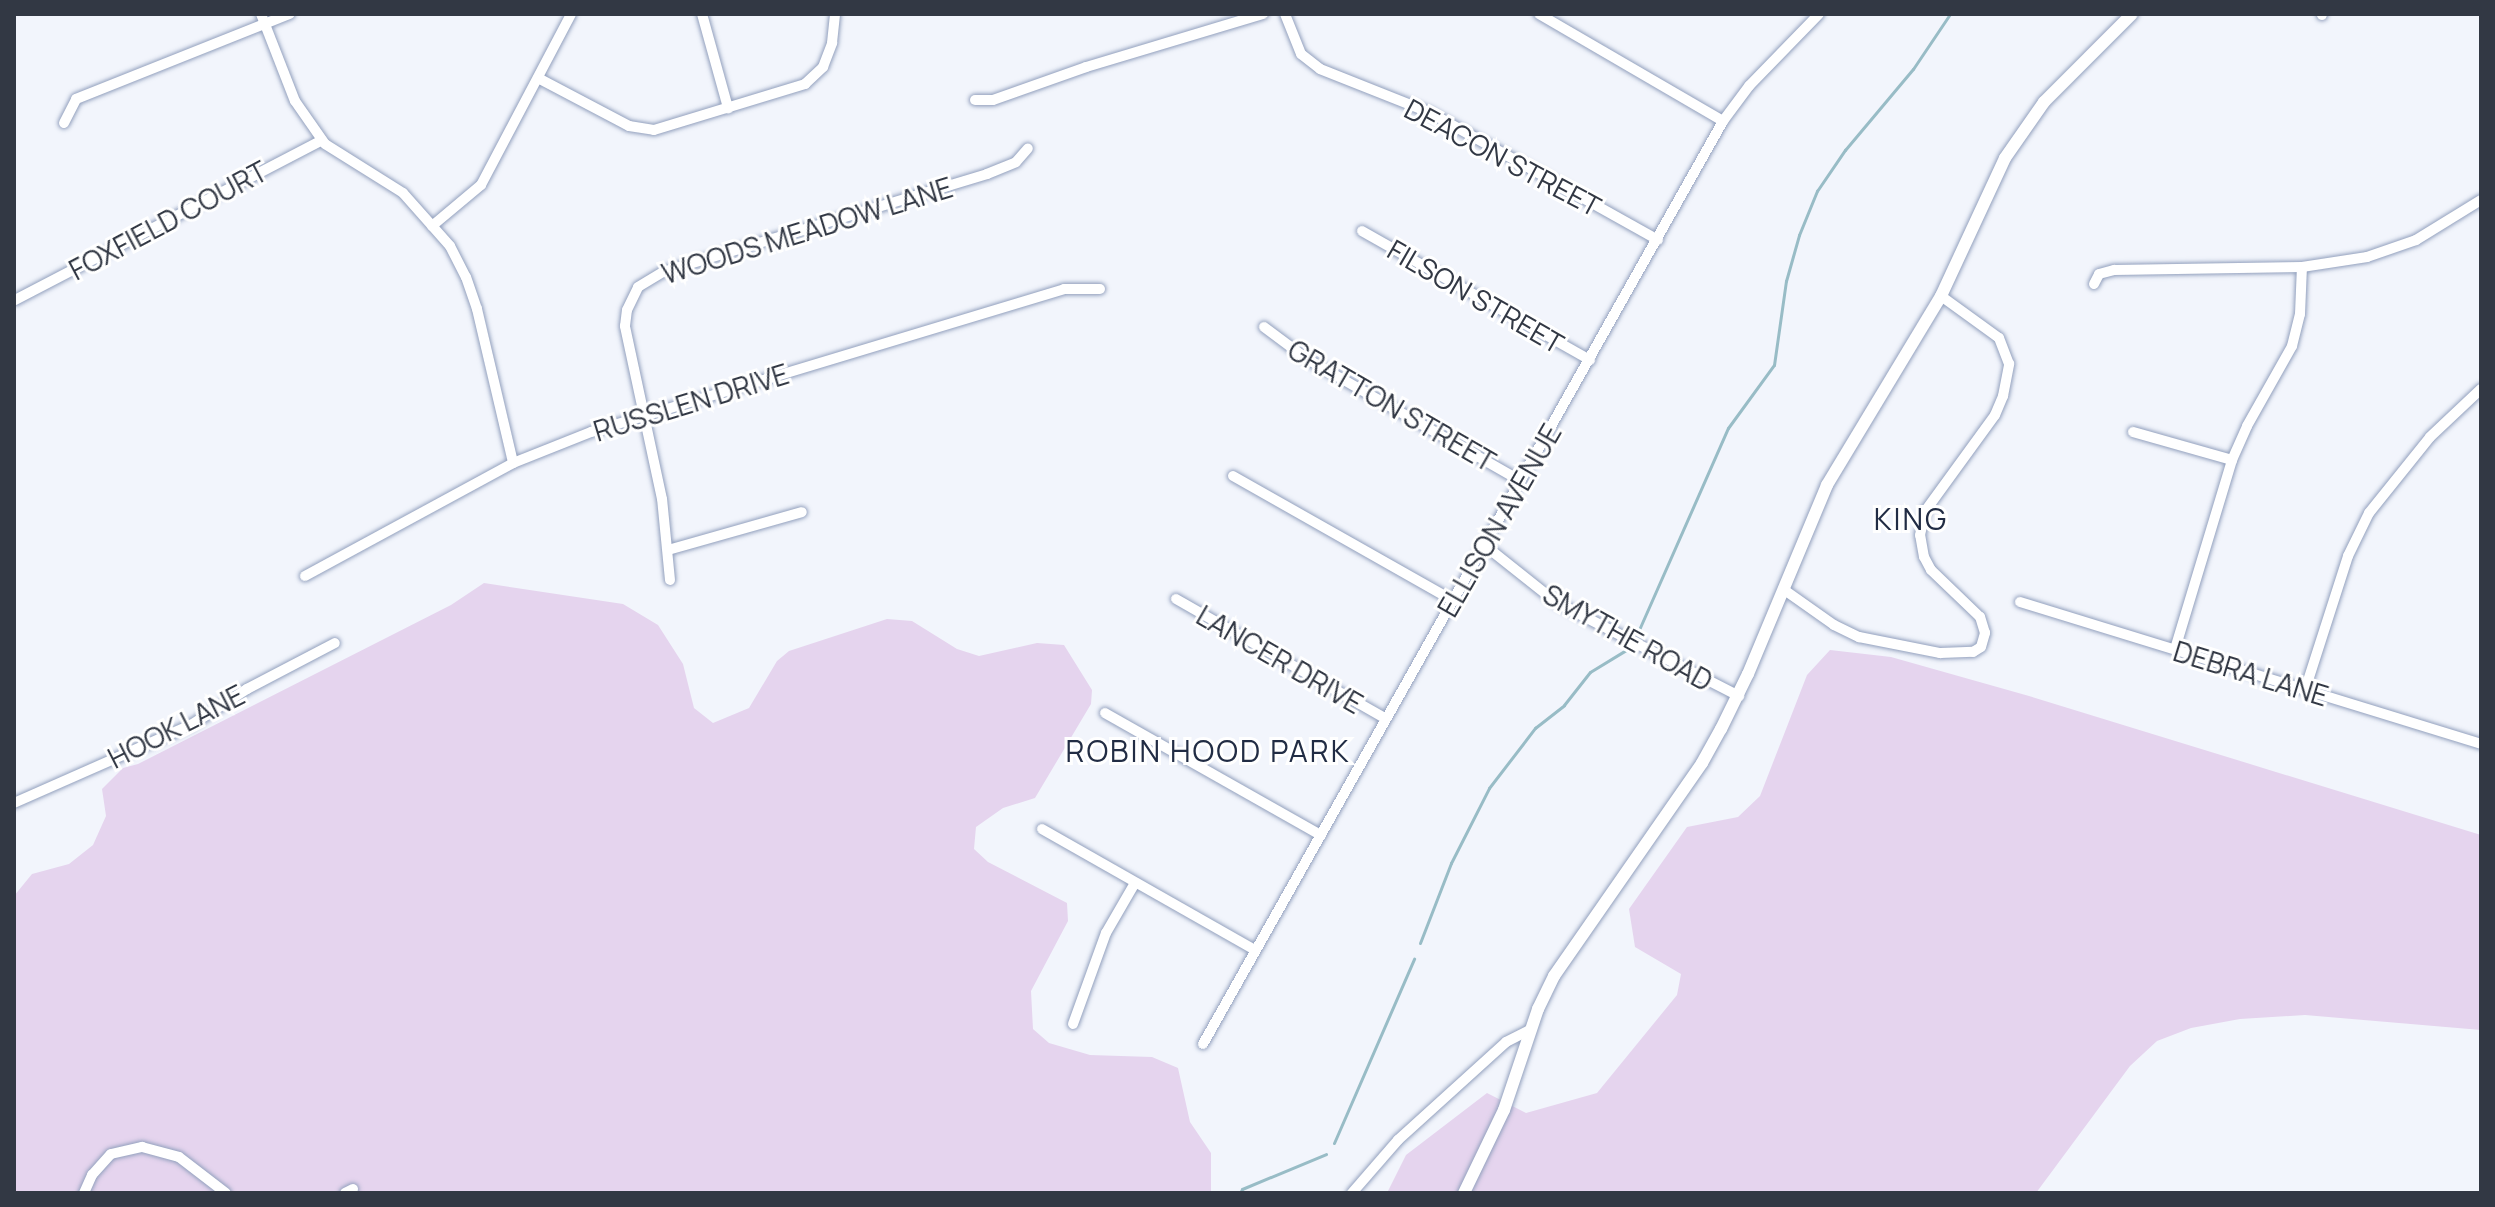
<!DOCTYPE html>
<html>
<head>
<meta charset="utf-8">
<style>
  body { margin:0 }
  #map { position:relative; width:2495px; height:1207px; overflow:hidden; background:#f2f5fc; font-family:Manrope,sans-serif }
  div>[style] { position:absolute }
  [style*='--x'] { left:calc(var(--x)*1px); top:calc(var(--y)*1px); width:calc(var(--w)*1px); rotate:calc(var(--a)*1deg) }
  .green>* { inset:0; background:#e5d4ee }
  .stream>* { height:3px; margin:-1.5px; padding:0 1.5px; transform-origin:1.5px; border-radius:1.5px; background:#98bcc6 }
  .roads { filter:drop-shadow(0 0 2px #92a0bd) drop-shadow(0 0 2px #92a0bd) }
  .minor>* { height:10px; margin:-5px; padding:0 5px; transform-origin:5px; border-radius:5px; background:#fff }
  .tertiary>* { height:12px; margin:-6px; padding:0 6px; transform-origin:6px; border-radius:6px; background:#fff }
  span { translate:-50% -50%; white-space:nowrap; text-align:center; line-height:1.15; -webkit-text-stroke:6px #fff; paint-order:stroke }
  .street-label { font-size:28px; color:#323844 }
  .neighbourhood-label { font-size:30px; color:#212c44; letter-spacing:2px }
  .frame { position:absolute; inset:0; border:16px solid #323844; pointer-events:none }
</style>
</head>
<body>
<div id="map">
  <div class="green">
    <div style="clip-path:polygon(484px 583px,623px 604px,658px 625px,683px 664px,694px 708px,713px 723px,749px 708px,777px 661px,789px 651px,887px 619px,912px 621px,957px 649px,979px 656px,1037px 643px,1064px 645px,1092px 690px,1091px 704px,1035px 798px,1003px 808px,976px 827px,974px 849px,988px 862px,1067px 903px,1068px 921px,1031px 991px,1033px 1029px,1049px 1043px,1090px 1055px,1152px 1057px,1178px 1068px,1190px 1122px,1211px 1153px,1211px 1193px,14px 1193px,14px 896px,32px 874px,69px 864px,93px 845px,106px 816px,102px 789px,123px 768px,138px 764px,451px 605px)"></div>
    <div style="clip-path:polygon(1830px 650px,1891px 657px,2029px 696px,2481px 835px,2481px 1030px,2305px 1015px,2240px 1019px,2191px 1028px,2157px 1041px,2130px 1066px,2036px 1193px,1387px 1193px,1406px 1155px,1487px 1093px,1526px 1113px,1597px 1093px,1677px 995px,1681px 974px,1635px 947px,1629px 909px,1687px 827px,1738px 817px,1760px 796px,1807px 675px)"></div>
  </div>
  <div class="stream">
    <div style="--x:1638;--y:632;--w:223;--a:-66.2"></div>
    <div style="--x:1728;--y:428;--w:78;--a:-53.9"></div>
    <div style="--x:1774;--y:365;--w:85;--a:-81.9"></div>
    <div style="--x:1786;--y:281;--w:48;--a:-74.2"></div>
    <div style="--x:1799;--y:235;--w:48;--a:-67.8"></div>
    <div style="--x:1817;--y:191;--w:50;--a:-55.7"></div>
    <div style="--x:1845;--y:150;--w:106;--a:-50"></div>
    <div style="--x:1913;--y:69;--w:66;--a:-56.1"></div>
    <div style="--x:1420;--y:943;--w:86;--a:-68.8"></div>
    <div style="--x:1451;--y:863;--w:84;--a:-63.1"></div>
    <div style="--x:1489;--y:788;--w:76;--a:-52.5"></div>
    <div style="--x:1535;--y:728;--w:37;--a:-38"></div>
    <div style="--x:1564;--y:705;--w:42;--a:-51.8"></div>
    <div style="--x:1590;--y:672;--w:42;--a:-31.4"></div>
    <div style="--x:1334;--y:1143;--w:201;--a:-66.5"></div>
    <div style="--x:1240;--y:1193;--w:4;--a:-63"></div>
    <div style="--x:1242;--y:1189;--w:91;--a:-22.6"></div>
  </div>
  <div class="roads">
    <div class="minor">
      <div style="--x:261;--y:14;--w:93;--a:68.7"></div>
      <div style="--x:295;--y:101;--w:52;--a:55.1"></div>
      <div style="--x:325;--y:144;--w:92;--a:32.1"></div>
      <div style="--x:403;--y:193;--w:71;--a:48.4"></div>
      <div style="--x:450;--y:246;--w:35;--a:63"></div>
      <div style="--x:466;--y:277;--w:34;--a:71"></div>
      <div style="--x:477;--y:309;--w:158;--a:76.8"></div>
      <div style="--x:702;--y:14;--w:98;--a:74.5"></div>
      <div style="--x:1285;--y:14;--w:43;--a:68.2"></div>
      <div style="--x:1301;--y:54;--w:24;--a:38"></div>
      <div style="--x:1320;--y:69;--w:119;--a:21.6"></div>
      <div style="--x:1431;--y:113;--w:260;--a:29.2"></div>
      <div style="--x:1539;--y:14;--w:213;--a:30.2"></div>
      <div style="--x:2322;--y:15;--w:1;--a:-90"></div>
      <div style="--x:538;--y:78;--w:103;--a:27.8"></div>
      <div style="--x:629;--y:126;--w:25;--a:9"></div>
      <div style="--x:654;--y:130;--w:158;--a:-16.9"></div>
      <div style="--x:805;--y:84;--w:25;--a:-43"></div>
      <div style="--x:823;--y:67;--w:26;--a:-69"></div>
      <div style="--x:832;--y:43;--w:29;--a:-84"></div>
      <div style="--x:975;--y:100;--w:18;--a:0"></div>
      <div style="--x:993;--y:100;--w:99;--a:-19.5"></div>
      <div style="--x:1086;--y:67;--w:185;--a:-16.7"></div>
      <div style="--x:64;--y:123;--w:27;--a:-63"></div>
      <div style="--x:76;--y:99;--w:230;--a:-21.7"></div>
      <div style="--x:432;--y:226;--w:64;--a:-39.9"></div>
      <div style="--x:481;--y:185;--w:193;--a:-62.2"></div>
      <div style="--x:1362;--y:231;--w:262;--a:29.5"></div>
      <div style="--x:2094;--y:284;--w:11;--a:-63"></div>
      <div style="--x:2099;--y:274;--w:16;--a:-15"></div>
      <div style="--x:2114;--y:270;--w:188;--a:-0.9"></div>
      <div style="--x:2302;--y:267;--w:66;--a:-8.7"></div>
      <div style="--x:2367;--y:257;--w:52;--a:-19.1"></div>
      <div style="--x:2416;--y:240;--w:76;--a:-31.6"></div>
      <div style="--x:15;--y:300;--w:346;--a:-27.5"></div>
      <div style="--x:1264;--y:327;--w:54;--a:36.7"></div>
      <div style="--x:1307;--y:359;--w:246;--a:29.7"></div>
      <div style="--x:2133;--y:432;--w:103;--a:15.8"></div>
      <div style="--x:1233;--y:476;--w:254;--a:29.5"></div>
      <div style="--x:1483;--y:544;--w:93;--a:38.5"></div>
      <div style="--x:1556;--y:602;--w:206;--a:27.2"></div>
      <div style="--x:668;--y:550;--w:139;--a:-15.8"></div>
      <div style="--x:305;--y:576;--w:237;--a:-28.5"></div>
      <div style="--x:513;--y:463;--w:84;--a:-21.7"></div>
      <div style="--x:591;--y:432;--w:494;--a:-16.8"></div>
      <div style="--x:1064;--y:289;--w:36;--a:0"></div>
      <div style="--x:670;--y:580;--w:81;--a:-95.6"></div>
      <div style="--x:662;--y:499;--w:177;--a:-102.1"></div>
      <div style="--x:625;--y:326;--w:16;--a:-83"></div>
      <div style="--x:627;--y:310;--w:25;--a:-64"></div>
      <div style="--x:638;--y:287;--w:29;--a:-31"></div>
      <div style="--x:663;--y:272;--w:338;--a:-16.8"></div>
      <div style="--x:987;--y:174;--w:31;--a:-22"></div>
      <div style="--x:1016;--y:162;--w:18;--a:-49"></div>
      <div style="--x:1783;--y:589;--w:62;--a:35.2"></div>
      <div style="--x:1834;--y:625;--w:28;--a:26"></div>
      <div style="--x:1859;--y:637;--w:83;--a:11.2"></div>
      <div style="--x:1940;--y:653;--w:33;--a:-2"></div>
      <div style="--x:1973;--y:652;--w:9;--a:-32"></div>
      <div style="--x:1981;--y:647;--w:15;--a:-74"></div>
      <div style="--x:1985;--y:633;--w:17;--a:-107"></div>
      <div style="--x:1980;--y:617;--w:68;--a:-136.2"></div>
      <div style="--x:1931;--y:570;--w:15;--a:-118"></div>
      <div style="--x:1924;--y:557;--w:22;--a:-100"></div>
      <div style="--x:1920;--y:535;--w:26;--a:-77"></div>
      <div style="--x:1926;--y:510;--w:117;--a:-54"></div>
      <div style="--x:1995;--y:415;--w:21;--a:-67"></div>
      <div style="--x:2003;--y:396;--w:33;--a:-79"></div>
      <div style="--x:2009;--y:364;--w:28;--a:-111"></div>
      <div style="--x:1999;--y:338;--w:72;--a:-144.1"></div>
      <div style="--x:1176;--y:599;--w:241;--a:29.7"></div>
      <div style="--x:2020;--y:602;--w:482;--a:17.1"></div>
      <div style="--x:2175;--y:649;--w:197;--a:-73.2"></div>
      <div style="--x:2232;--y:460;--w:37;--a:-66"></div>
      <div style="--x:2247;--y:426;--w:92;--a:-60.6"></div>
      <div style="--x:2292;--y:346;--w:33;--a:-76"></div>
      <div style="--x:2300;--y:314;--w:47;--a:-87.6"></div>
      <div style="--x:2305;--y:690;--w:141;--a:-72.2"></div>
      <div style="--x:2348;--y:556;--w:48;--a:-64"></div>
      <div style="--x:2369;--y:513;--w:97;--a:-51.2"></div>
      <div style="--x:2430;--y:437;--w:70;--a:-43.3"></div>
      <div style="--x:1105;--y:713;--w:248;--a:29.5"></div>
      <div style="--x:14;--y:803;--w:193;--a:-23.8"></div>
      <div style="--x:191;--y:725;--w:67;--a:-32.7"></div>
      <div style="--x:247;--y:689;--w:99;--a:-27.6"></div>
      <div style="--x:1042;--y:829;--w:245;--a:29.6"></div>
      <div style="--x:1073;--y:1024;--w:97;--a:-70.1"></div>
      <div style="--x:1106;--y:933;--w:58;--a:-59.9"></div>
      <div style="--x:1203;--y:1044;--w:1059;--a:-60.6"></div>
      <div style="--x:1723;--y:121;--w:44;--a:-53.4"></div>
      <div style="--x:1749;--y:86;--w:100;--a:-45.8"></div>
      <div style="--x:84;--y:1193;--w:20;--a:-66"></div>
      <div style="--x:92;--y:1175;--w:28;--a:-48"></div>
      <div style="--x:111;--y:1154;--w:32;--a:-13"></div>
      <div style="--x:142;--y:1147;--w:38;--a:15"></div>
      <div style="--x:179;--y:1157;--w:59;--a:37.5"></div>
      <div style="--x:345;--y:1193;--w:9;--a:-27"></div>
      <div style="--x:1352;--y:1193;--w:70;--a:-49"></div>
      <div style="--x:1398;--y:1140;--w:146;--a:-42.2"></div>
      <div style="--x:1506;--y:1042;--w:29;--a:-27"></div>
    </div>
    <div class="tertiary">
      <div style="--x:1464;--y:1193;--w:92;--a:-64.3"></div>
      <div style="--x:1504;--y:1110;--w:107;--a:-71.4"></div>
      <div style="--x:1538;--y:1009;--w:37;--a:-64"></div>
      <div style="--x:1554;--y:976;--w:259;--a:-55.2"></div>
      <div style="--x:1702;--y:763;--w:39;--a:-61"></div>
      <div style="--x:1721;--y:729;--w:61;--a:-63.9"></div>
      <div style="--x:1748;--y:674;--w:205;--a:-67.3"></div>
      <div style="--x:1827;--y:485;--w:221;--a:-58.9"></div>
      <div style="--x:1941;--y:296;--w:152;--a:-65.1"></div>
      <div style="--x:2005;--y:158;--w:68;--a:-55.1"></div>
      <div style="--x:2044;--y:102;--w:124;--a:-45"></div>
    </div>
  </div>
  <div class="street-label">
    <span style="left:1503px;top:157px;rotate:28deg">DEACON STREET</span>
    <span style="left:168px;top:220px;rotate:-28deg">FOXFIELD COURT</span>
    <span style="left:807px;top:230px;rotate:-17deg">WOODS MEADOW LANE</span>
    <span style="left:1476px;top:296px;rotate:30deg">FILSON STREET</span>
    <span style="left:691px;top:402px;rotate:-17deg">RUSSLEN DRIVE</span>
    <span style="left:1392px;top:405px;rotate:30deg">GRATTON STREET</span>
    <span style="left:1499px;top:520px;rotate:-60deg">ELLISON AVENUE</span>
    <span style="left:1628px;top:637px;rotate:29deg">SMYTHE ROAD</span>
    <span style="left:1280px;top:659px;rotate:30deg">LANCER DRIVE</span>
    <span style="left:2251px;top:673px;rotate:17deg">DEBRA LANE</span>
    <span style="left:176px;top:726px;rotate:-27deg">HOOK LANE</span>
  </div>
  <div class="neighbourhood-label">
    <span style="left:1911px;top:519px">KING</span>
    <span style="left:1208px;top:751px">ROBIN HOOD PARK</span>
  </div>
  <div class="frame"></div>
</div>
</body>
</html>
